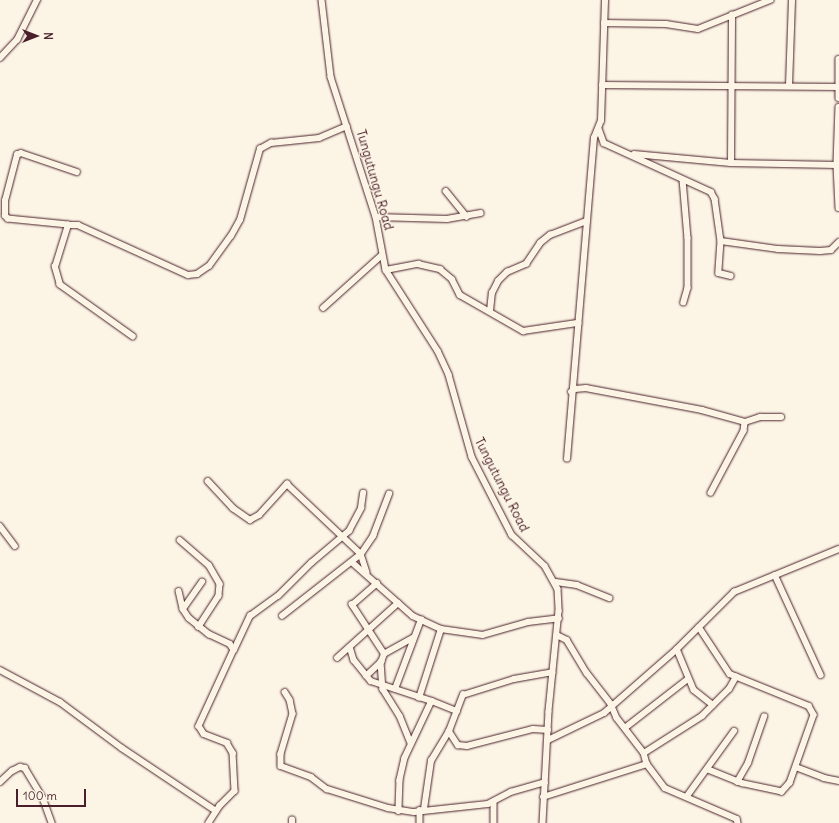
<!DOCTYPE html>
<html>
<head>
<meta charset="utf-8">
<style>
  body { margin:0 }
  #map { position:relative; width:839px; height:823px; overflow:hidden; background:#fcf5e5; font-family:Delius,sans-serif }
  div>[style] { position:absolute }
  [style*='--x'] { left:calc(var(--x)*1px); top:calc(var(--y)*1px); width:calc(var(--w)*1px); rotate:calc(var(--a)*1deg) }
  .roads { filter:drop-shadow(0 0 1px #4a1f2b) drop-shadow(0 0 1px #4a1f2b) }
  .street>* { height:5.5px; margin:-2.75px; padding:0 2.75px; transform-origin:2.75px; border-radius:2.75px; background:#fcf5e5 }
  span { translate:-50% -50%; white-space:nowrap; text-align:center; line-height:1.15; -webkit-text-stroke:3px #fcf5e5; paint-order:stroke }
  .street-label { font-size:13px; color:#4a1f2b }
  .north { position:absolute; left:16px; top:16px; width:40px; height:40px; -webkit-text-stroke:3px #fcf5e5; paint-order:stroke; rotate:90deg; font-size:11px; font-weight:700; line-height:16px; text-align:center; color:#4a1f2b }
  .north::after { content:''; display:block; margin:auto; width:14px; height:18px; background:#4a1f2b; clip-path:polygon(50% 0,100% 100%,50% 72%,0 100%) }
  .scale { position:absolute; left:16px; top:789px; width:70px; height:18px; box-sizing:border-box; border:2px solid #4a1f2b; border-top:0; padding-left:5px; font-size:12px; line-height:14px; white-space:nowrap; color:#4a1f2b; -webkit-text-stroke:3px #fcf5e5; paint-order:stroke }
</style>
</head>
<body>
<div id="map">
  <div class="roads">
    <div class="street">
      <div style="--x:322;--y:0;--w:78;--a:83.3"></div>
      <div style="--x:331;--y:77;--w:147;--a:72.2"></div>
      <div style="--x:376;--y:217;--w:54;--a:79.3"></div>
      <div style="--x:386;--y:270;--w:96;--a:57.3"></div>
      <div style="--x:438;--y:351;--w:26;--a:65"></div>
      <div style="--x:449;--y:375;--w:85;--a:74.3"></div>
      <div style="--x:472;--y:457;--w:88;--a:62.9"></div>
      <div style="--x:512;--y:535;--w:45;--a:43.2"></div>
      <div style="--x:545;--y:566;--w:26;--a:61"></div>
      <div style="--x:558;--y:589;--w:22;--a:87"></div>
      <div style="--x:559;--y:611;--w:101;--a:95.7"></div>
      <div style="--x:549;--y:712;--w:111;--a:93.1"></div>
      <div style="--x:604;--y:23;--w:62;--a:0.9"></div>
      <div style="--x:666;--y:24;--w:32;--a:9"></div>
      <div style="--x:698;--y:29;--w:78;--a:-21.9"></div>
      <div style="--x:0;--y:58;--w:25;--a:-47"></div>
      <div style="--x:17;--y:40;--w:45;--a:-63.4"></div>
      <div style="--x:839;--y:59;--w:39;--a:90"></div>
      <div style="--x:602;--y:85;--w:237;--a:0.5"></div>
      <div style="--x:789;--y:86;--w:86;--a:-88"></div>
      <div style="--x:839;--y:107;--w:58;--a:92"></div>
      <div style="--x:837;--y:165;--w:43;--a:87.3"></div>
      <div style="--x:599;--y:129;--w:15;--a:70"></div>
      <div style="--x:604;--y:143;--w:118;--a:24.6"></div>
      <div style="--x:711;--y:192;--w:8;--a:60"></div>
      <div style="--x:715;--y:199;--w:42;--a:81.9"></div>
      <div style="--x:721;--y:241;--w:58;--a:8"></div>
      <div style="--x:778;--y:249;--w:42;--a:2.7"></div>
      <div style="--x:820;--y:251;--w:11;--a:-5"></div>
      <div style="--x:831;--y:250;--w:11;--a:-45"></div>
      <div style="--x:634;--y:154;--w:97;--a:5.3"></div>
      <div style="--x:731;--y:163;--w:106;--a:1.1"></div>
      <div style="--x:731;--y:163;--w:148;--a:-89.6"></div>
      <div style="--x:683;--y:180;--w:58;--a:85.1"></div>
      <div style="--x:688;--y:238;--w:50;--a:90"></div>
      <div style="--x:688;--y:288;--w:15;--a:106"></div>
      <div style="--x:446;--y:191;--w:33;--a:51"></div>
      <div style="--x:376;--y:217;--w:71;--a:1.6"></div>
      <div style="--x:447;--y:219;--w:34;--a:-10"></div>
      <div style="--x:68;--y:225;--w:60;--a:-174.3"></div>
      <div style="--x:8;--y:219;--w:4;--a:-135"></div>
      <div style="--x:5;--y:216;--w:15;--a:-90"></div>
      <div style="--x:5;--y:201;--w:48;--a:-75.4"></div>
      <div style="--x:17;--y:155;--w:4;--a:-27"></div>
      <div style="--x:21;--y:153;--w:59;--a:18.7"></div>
      <div style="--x:721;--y:241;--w:32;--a:94"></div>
      <div style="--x:719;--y:273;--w:12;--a:14"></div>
      <div style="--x:386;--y:270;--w:33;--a:-11"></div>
      <div style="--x:418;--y:264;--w:23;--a:13"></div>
      <div style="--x:440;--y:269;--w:16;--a:40"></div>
      <div style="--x:452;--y:279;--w:18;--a:63"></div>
      <div style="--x:460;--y:295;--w:73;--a:29.7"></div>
      <div style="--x:523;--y:331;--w:56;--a:-8.3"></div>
      <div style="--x:323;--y:308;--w:79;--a:-41.9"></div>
      <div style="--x:490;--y:311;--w:18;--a:-84"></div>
      <div style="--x:492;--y:293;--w:13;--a:-63"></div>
      <div style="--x:498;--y:281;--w:13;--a:-45"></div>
      <div style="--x:507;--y:272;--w:21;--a:-23"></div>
      <div style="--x:526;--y:264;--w:25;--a:-56"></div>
      <div style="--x:540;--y:243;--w:13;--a:-39"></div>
      <div style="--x:550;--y:235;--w:39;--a:-21"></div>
      <div style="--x:133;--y:337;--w:90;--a:-144.5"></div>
      <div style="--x:60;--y:285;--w:19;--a:-106"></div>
      <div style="--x:55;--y:267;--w:44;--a:-72.8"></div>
      <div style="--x:68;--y:225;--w:10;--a:0"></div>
      <div style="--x:78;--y:225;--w:121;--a:24.4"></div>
      <div style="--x:188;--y:275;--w:9;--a:-6"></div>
      <div style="--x:197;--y:274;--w:14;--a:-34"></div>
      <div style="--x:209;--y:266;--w:37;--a:-54"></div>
      <div style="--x:231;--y:236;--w:18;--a:-61"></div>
      <div style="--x:240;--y:220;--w:74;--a:-74.3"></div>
      <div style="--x:260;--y:149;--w:13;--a:-29"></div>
      <div style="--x:271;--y:143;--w:48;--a:-5.9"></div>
      <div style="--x:319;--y:138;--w:30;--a:-23"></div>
      <div style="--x:571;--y:392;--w:5;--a:-37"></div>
      <div style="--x:575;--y:389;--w:11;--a:-5"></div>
      <div style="--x:586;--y:388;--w:118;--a:10.7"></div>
      <div style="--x:702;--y:410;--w:45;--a:15.6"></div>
      <div style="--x:745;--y:422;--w:9;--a:96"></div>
      <div style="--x:744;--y:431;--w:70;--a:118"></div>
      <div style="--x:745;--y:422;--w:16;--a:-18"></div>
      <div style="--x:760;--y:417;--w:21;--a:0"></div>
      <div style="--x:567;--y:459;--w:322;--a:-85.2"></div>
      <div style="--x:594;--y:138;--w:18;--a:-68"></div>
      <div style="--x:601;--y:121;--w:121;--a:-88.1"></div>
      <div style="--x:208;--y:481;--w:37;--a:47"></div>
      <div style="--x:233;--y:508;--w:21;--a:35"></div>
      <div style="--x:250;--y:520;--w:10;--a:-29"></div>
      <div style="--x:259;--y:515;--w:42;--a:-47.9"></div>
      <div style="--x:287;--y:484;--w:102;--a:43.4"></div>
      <div style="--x:361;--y:554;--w:19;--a:72"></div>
      <div style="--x:0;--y:526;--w:25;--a:53"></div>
      <div style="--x:180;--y:540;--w:38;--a:41"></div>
      <div style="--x:209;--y:565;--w:22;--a:60"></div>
      <div style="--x:220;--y:584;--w:12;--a:95"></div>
      <div style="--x:219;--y:596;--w:37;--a:123"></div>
      <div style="--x:352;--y:562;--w:81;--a:41.5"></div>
      <div style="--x:413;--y:616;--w:31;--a:25"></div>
      <div style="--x:441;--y:629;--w:42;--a:8.1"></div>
      <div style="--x:483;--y:635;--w:47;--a:-16.1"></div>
      <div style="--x:528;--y:622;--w:31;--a:-7"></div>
      <div style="--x:775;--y:575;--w:110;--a:65.3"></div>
      <div style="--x:556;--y:582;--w:21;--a:8"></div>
      <div style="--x:577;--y:585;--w:35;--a:22"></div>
      <div style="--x:179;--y:591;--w:18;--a:77"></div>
      <div style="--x:183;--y:609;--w:11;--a:56"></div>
      <div style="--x:189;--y:618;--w:26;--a:39"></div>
      <div style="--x:209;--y:634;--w:23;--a:25"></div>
      <div style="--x:230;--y:644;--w:7;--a:56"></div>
      <div style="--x:234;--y:650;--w:84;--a:114.7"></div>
      <div style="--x:199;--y:726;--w:9;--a:58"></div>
      <div style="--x:204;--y:734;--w:25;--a:21"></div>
      <div style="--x:227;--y:743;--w:12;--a:59"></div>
      <div style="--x:233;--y:753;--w:38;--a:87"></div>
      <div style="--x:235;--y:791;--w:21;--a:135"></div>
      <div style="--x:220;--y:806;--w:20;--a:123"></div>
      <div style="--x:183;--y:609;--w:33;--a:-55"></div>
      <div style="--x:282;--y:616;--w:100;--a:-38.1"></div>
      <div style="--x:361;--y:554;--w:22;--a:-56"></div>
      <div style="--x:373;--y:536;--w:45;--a:-69.1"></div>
      <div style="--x:699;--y:627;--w:56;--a:56.6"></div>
      <div style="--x:730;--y:674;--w:85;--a:22.1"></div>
      <div style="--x:809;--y:706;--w:10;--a:61"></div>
      <div style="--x:814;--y:715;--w:72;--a:109.4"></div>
      <div style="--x:790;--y:783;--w:12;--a:132"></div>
      <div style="--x:782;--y:792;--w:40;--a:-168"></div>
      <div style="--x:743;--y:784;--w:38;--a:-158"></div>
      <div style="--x:557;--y:635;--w:11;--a:27"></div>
      <div style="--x:567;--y:640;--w:39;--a:59"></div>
      <div style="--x:587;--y:673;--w:39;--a:52"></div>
      <div style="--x:611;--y:704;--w:15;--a:67"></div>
      <div style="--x:617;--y:718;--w:44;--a:52.4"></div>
      <div style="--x:644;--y:753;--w:11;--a:75"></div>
      <div style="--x:350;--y:647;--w:14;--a:73"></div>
      <div style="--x:354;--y:660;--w:27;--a:51"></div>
      <div style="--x:371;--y:681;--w:64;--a:18.2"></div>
      <div style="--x:432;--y:701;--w:63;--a:115.3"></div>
      <div style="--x:405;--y:758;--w:23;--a:103"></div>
      <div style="--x:400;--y:780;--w:31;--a:92"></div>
      <div style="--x:677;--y:649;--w:44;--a:67.5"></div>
      <div style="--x:694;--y:690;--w:24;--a:38"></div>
      <div style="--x:234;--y:650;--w:38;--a:-65"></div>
      <div style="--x:250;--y:616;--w:34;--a:-36"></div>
      <div style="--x:278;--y:596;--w:47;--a:-45"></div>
      <div style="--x:311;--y:563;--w:50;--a:-40.1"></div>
      <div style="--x:349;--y:531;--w:26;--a:-62"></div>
      <div style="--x:361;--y:508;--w:15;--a:-82"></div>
      <div style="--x:384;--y:654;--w:33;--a:-29"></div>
      <div style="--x:337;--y:658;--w:82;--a:-42"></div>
      <div style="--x:381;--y:662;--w:27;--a:86"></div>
      <div style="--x:383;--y:689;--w:32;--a:58"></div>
      <div style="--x:400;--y:716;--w:29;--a:68"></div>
      <div style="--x:0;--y:670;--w:68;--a:28.1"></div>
      <div style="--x:60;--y:702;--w:77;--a:36.6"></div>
      <div style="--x:122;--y:748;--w:113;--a:33.8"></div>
      <div style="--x:366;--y:676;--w:21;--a:-43"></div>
      <div style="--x:381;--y:662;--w:9;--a:-69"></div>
      <div style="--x:384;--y:654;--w:59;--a:-123.1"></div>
      <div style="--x:352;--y:605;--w:33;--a:-41"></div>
      <div style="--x:395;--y:689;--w:74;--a:-69.4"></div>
      <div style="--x:285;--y:692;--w:9;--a:58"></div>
      <div style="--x:290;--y:700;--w:14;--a:78"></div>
      <div style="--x:293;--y:714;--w:42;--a:106.7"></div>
      <div style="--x:281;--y:754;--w:12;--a:90"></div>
      <div style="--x:281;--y:766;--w:32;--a:20"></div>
      <div style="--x:311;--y:777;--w:20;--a:37"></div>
      <div style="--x:327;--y:789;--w:64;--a:17.3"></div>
      <div style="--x:388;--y:808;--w:26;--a:9"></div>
      <div style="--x:414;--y:812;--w:74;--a:-6.2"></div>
      <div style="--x:488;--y:804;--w:26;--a:-28"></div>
      <div style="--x:511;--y:792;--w:35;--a:-16"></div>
      <div style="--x:419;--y:698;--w:72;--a:-72.3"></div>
      <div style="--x:432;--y:701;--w:27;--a:22"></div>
      <div style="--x:625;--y:728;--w:80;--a:-37.9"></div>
      <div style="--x:449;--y:731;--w:17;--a:57"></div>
      <div style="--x:458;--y:745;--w:9;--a:6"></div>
      <div style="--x:467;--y:746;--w:68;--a:-14.4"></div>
      <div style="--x:533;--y:729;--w:15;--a:4"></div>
      <div style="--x:548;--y:740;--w:62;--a:-25.7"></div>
      <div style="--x:604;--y:713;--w:97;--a:-41.2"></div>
      <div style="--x:677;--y:649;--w:81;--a:-45"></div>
      <div style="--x:734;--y:592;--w:113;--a:-22.3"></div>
      <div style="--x:644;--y:753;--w:69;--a:-32.5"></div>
      <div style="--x:702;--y:716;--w:38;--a:-45"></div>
      <div style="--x:729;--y:689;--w:14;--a:-60"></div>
      <div style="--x:796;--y:767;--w:30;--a:21"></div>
      <div style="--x:824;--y:778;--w:15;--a:11"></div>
      <div style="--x:0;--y:782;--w:16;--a:-43"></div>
      <div style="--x:12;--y:771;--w:9;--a:-27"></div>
      <div style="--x:20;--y:767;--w:5;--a:11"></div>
      <div style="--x:25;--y:768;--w:35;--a:59"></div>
      <div style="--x:43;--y:798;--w:27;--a:70"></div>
      <div style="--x:737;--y:782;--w:22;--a:-60"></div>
      <div style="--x:748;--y:763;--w:49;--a:-70.8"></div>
      <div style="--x:687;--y:796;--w:80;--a:-54.1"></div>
      <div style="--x:543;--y:797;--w:109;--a:-17.6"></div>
      <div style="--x:647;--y:764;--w:30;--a:53"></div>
      <div style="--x:665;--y:788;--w:78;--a:23.3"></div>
      <div style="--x:737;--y:819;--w:4;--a:76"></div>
      <div style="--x:494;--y:802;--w:21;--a:90"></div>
      <div style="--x:424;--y:809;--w:49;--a:-81.7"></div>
      <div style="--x:431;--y:761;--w:35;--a:-59"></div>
      <div style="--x:449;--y:731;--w:39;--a:-69"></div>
      <div style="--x:463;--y:695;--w:53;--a:-17.4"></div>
      <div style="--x:514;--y:679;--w:39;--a:-10"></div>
      <div style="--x:420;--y:810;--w:13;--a:90"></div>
      <div style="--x:292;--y:823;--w:3;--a:-90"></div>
    </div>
  </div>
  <div class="street-label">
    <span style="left:374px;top:180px;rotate:74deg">Tungutungu Road</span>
    <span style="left:501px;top:485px;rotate:63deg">Tungutungu Road</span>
  </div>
  <div class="north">N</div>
  <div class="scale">100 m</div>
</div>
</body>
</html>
